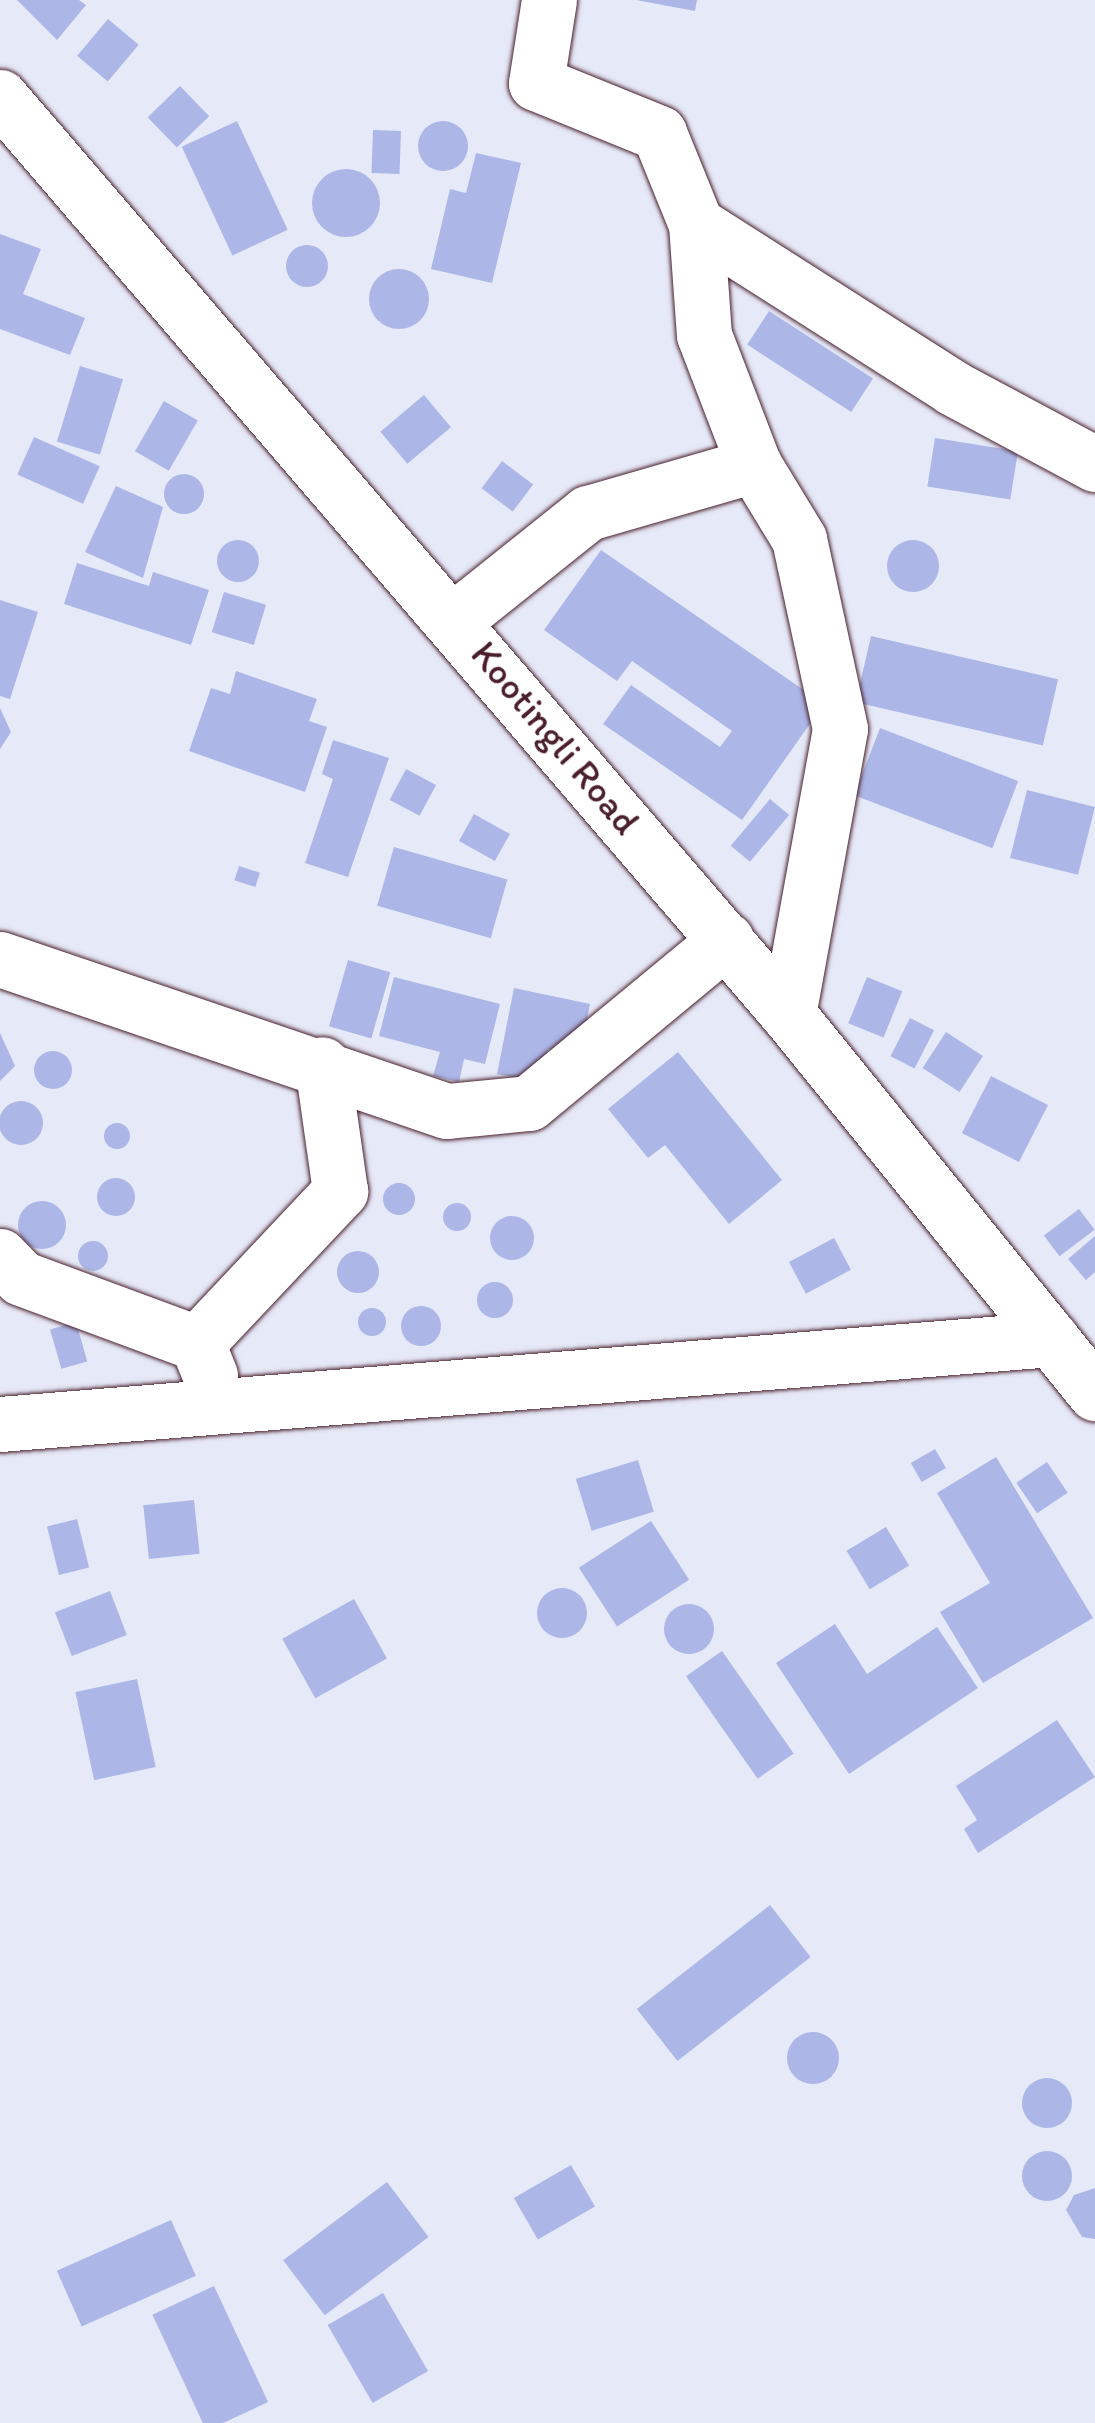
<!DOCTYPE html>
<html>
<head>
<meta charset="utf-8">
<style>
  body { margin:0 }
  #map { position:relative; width:1095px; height:2423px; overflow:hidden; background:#e6e9f8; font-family:Itim,sans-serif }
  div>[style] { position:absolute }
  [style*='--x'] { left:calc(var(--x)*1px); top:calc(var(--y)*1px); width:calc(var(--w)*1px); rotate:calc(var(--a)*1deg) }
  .building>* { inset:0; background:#acb7e8; transform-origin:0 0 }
  .round { border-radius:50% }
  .roads { filter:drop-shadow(0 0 2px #4a1f2b) drop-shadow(0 0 2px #4a1f2b) }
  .street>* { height:55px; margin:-27.5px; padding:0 27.5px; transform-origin:27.5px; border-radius:27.5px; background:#fff }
  .secondary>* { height:55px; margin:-27.5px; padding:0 27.5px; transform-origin:27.5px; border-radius:27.5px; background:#fff }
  span { translate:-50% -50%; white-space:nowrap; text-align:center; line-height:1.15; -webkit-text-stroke:10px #fff; paint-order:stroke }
  .street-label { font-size:38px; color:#4a1f2b }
</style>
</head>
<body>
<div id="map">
  <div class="building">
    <div style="clip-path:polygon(17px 0,79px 0,86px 5px,57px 40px)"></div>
    <div style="clip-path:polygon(636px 0,697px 0,695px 11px)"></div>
    <div style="left:108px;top:19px;width:40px;height:48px;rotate:40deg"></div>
    <div style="left:180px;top:86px;width:42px;height:45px;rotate:46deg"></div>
    <div style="left:237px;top:121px;width:120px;height:61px;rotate:65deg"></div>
    <div class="round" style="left:418px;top:121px;width:50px;height:50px"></div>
    <div style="left:373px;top:130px;width:28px;height:43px;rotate:2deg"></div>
    <div style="clip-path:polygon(476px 153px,521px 163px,492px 283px,431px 269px,450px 189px,466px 193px)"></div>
    <div class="round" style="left:312px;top:169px;width:68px;height:68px"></div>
    <div style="clip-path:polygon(0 234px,41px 249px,23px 294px,85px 318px,70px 355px,0 329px)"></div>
    <div class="round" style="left:286px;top:245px;width:42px;height:42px"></div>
    <div class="round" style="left:369px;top:269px;width:60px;height:60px"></div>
    <div style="left:769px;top:311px;width:124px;height:40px;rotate:33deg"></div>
    <div style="left:80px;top:366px;width:45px;height:79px;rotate:17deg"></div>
    <div style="left:424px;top:395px;width:42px;height:57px;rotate:50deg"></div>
    <div style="left:164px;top:401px;width:39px;height:58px;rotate:30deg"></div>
    <div style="left:34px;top:437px;width:72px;height:41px;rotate:24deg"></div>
    <div style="left:935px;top:438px;width:84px;height:49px;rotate:9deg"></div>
    <div style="left:502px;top:461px;width:39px;height:34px;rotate:37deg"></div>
    <div class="round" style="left:164px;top:474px;width:40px;height:40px"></div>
    <div style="clip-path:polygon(116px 486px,163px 507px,143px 578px,85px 552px)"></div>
    <div class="round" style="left:887px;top:540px;width:52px;height:52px"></div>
    <div class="round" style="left:217px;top:540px;width:42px;height:42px"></div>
    <div style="clip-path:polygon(601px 550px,824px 704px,742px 820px,603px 724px,631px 685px,720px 747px,732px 731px,632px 661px,617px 681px,544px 630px)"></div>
    <div style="clip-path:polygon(77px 563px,149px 586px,153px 572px,209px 590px,191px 645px,64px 604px)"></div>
    <div style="left:224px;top:592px;width:44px;height:42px;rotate:17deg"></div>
    <div style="clip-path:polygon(0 600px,38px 612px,10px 699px,0 696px)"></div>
    <div style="left:871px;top:636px;width:192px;height:68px;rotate:13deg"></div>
    <div style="clip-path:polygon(236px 671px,317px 699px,309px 721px,327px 727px,305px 792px,189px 751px,211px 688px,230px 694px)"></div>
    <div style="clip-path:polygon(0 708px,11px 732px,0 749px)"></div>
    <div style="left:880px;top:728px;width:148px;height:72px;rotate:21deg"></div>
    <div style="clip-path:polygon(333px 740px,389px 758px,348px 877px,305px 863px,333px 779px,322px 774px)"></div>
    <div style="left:406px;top:769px;width:34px;height:35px;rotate:28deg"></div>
    <div style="left:1027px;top:790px;width:70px;height:70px;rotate:14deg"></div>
    <div style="left:770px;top:799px;width:25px;height:61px;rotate:40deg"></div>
    <div style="left:474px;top:814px;width:41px;height:31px;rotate:29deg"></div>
    <div style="left:394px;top:847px;width:118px;height:61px;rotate:16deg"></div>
    <div style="left:239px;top:866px;width:22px;height:15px;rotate:18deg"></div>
    <div style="left:348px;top:960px;width:44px;height:69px;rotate:16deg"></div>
    <div style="clip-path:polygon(394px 977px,500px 1004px,485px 1064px,464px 1059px,459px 1082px,433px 1076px,440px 1052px,379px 1036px)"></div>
    <div style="left:867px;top:977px;width:38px;height:50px;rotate:22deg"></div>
    <div style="clip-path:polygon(514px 988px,590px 1004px,580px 1055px,548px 1049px,542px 1082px,497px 1074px)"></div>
    <div style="left:910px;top:1018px;width:27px;height:43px;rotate:27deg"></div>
    <div style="left:946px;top:1032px;width:44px;height:43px;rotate:33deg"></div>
    <div style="clip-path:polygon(0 1033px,15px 1066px,0 1081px)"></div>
    <div class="round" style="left:34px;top:1051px;width:38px;height:38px"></div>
    <div style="clip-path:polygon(678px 1052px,782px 1180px,729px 1224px,665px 1145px,648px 1158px,608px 1109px)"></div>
    <div style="left:991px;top:1076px;width:64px;height:64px;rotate:27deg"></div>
    <div class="round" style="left:-1px;top:1101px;width:44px;height:44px"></div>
    <div class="round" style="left:104px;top:1123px;width:26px;height:26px"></div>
    <div class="round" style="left:97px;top:1178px;width:38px;height:38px"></div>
    <div class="round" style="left:383px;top:1183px;width:32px;height:32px"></div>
    <div class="round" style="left:18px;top:1201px;width:48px;height:48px"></div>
    <div class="round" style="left:443px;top:1203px;width:28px;height:28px"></div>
    <div style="left:1079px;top:1209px;width:26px;height:44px;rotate:53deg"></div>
    <div class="round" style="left:490px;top:1216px;width:44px;height:44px"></div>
    <div style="clip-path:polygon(1095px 1236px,1095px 1272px,1086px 1280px,1068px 1259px)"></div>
    <div style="left:834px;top:1238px;width:36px;height:51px;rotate:62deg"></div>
    <div class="round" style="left:78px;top:1241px;width:30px;height:30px"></div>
    <div class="round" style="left:337px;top:1251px;width:42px;height:42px"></div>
    <div class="round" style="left:477px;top:1282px;width:36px;height:36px"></div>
    <div class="round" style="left:401px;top:1306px;width:40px;height:40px"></div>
    <div class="round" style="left:358px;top:1308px;width:28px;height:28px"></div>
    <div style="left:76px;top:1322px;width:41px;height:27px;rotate:74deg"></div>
    <div style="left:935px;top:1449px;width:22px;height:28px;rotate:60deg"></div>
    <div style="clip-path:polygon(996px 1457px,1093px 1618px,983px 1683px,940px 1612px,990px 1583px,937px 1493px)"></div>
    <div style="left:638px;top:1460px;width:54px;height:65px;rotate:73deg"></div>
    <div style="left:1047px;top:1462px;width:37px;height:37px;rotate:56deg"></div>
    <div style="left:194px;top:1500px;width:54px;height:51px;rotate:84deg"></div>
    <div style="left:77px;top:1519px;width:50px;height:31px;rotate:76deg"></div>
    <div style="left:651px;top:1521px;width:70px;height:86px;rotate:57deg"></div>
    <div style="left:886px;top:1527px;width:45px;height:46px;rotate:59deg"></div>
    <div class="round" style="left:537px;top:1588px;width:50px;height:50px"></div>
    <div style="left:110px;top:1591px;width:47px;height:59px;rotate:69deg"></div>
    <div style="left:354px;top:1599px;width:68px;height:82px;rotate:61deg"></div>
    <div class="round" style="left:664px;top:1604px;width:50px;height:50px"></div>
    <div style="clip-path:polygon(835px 1624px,867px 1674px,937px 1627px,978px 1688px,849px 1774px,776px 1663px)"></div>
    <div style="left:722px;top:1651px;width:125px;height:44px;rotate:55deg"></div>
    <div style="left:137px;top:1679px;width:90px;height:63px;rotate:78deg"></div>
    <div style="clip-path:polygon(1057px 1720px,1095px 1777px,978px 1853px,964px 1829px,977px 1820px,956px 1786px)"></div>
    <div style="left:770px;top:1905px;width:66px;height:169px;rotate:52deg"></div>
    <div class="round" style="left:787px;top:2032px;width:52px;height:52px"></div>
    <div class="round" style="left:1022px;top:2078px;width:50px;height:50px"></div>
    <div class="round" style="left:1022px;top:2151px;width:50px;height:50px"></div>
    <div style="left:571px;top:2165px;width:48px;height:66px;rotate:60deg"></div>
    <div style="left:387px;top:2182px;width:69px;height:130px;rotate:53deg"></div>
    <div style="clip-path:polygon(1095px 2188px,1095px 2239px,1082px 2237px,1066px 2210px,1074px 2195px)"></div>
    <div style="left:171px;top:2220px;width:61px;height:125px;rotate:66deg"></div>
    <div style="left:214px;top:2286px;width:128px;height:68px;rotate:65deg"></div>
    <div style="left:383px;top:2293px;width:90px;height:64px;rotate:60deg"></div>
  </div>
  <div class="roads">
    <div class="street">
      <div style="--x:549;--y:0;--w:84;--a:98.9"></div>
      <div style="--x:536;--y:83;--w:133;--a:22.1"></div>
      <div style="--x:659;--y:133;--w:98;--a:67.9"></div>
      <div style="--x:696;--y:224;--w:111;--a:85.9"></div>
      <div style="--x:704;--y:335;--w:139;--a:69"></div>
      <div style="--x:754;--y:465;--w:87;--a:58.7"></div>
      <div style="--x:799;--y:539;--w:194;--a:77.8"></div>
      <div style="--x:840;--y:729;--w:290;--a:100.3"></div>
      <div style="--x:696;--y:224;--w:305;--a:32.5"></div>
      <div style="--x:953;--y:388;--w:161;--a:28.2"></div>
      <div style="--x:455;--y:619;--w:170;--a:-38.6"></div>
      <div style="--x:588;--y:513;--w:173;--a:-16.1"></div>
      <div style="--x:0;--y:959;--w:472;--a:18.8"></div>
      <div style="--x:447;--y:1111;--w:82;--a:-5.6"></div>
      <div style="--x:529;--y:1103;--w:256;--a:-39.6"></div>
      <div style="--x:0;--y:1256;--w:30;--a:46"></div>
      <div style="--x:21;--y:1278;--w:188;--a:20.3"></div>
      <div style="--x:197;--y:1343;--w:35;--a:68"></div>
      <div style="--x:197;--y:1343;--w:209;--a:-46.7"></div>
      <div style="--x:340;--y:1191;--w:128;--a:-98.1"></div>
      <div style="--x:0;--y:1424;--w:1055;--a:-4.62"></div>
    </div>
    <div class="secondary">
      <div style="--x:0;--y:97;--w:1209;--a:49.33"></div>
      <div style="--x:788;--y:1014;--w:488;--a:51"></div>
    </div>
  </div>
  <div class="street-label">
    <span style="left:555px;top:738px;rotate:50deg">Kootingli Road</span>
  </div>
</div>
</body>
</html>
